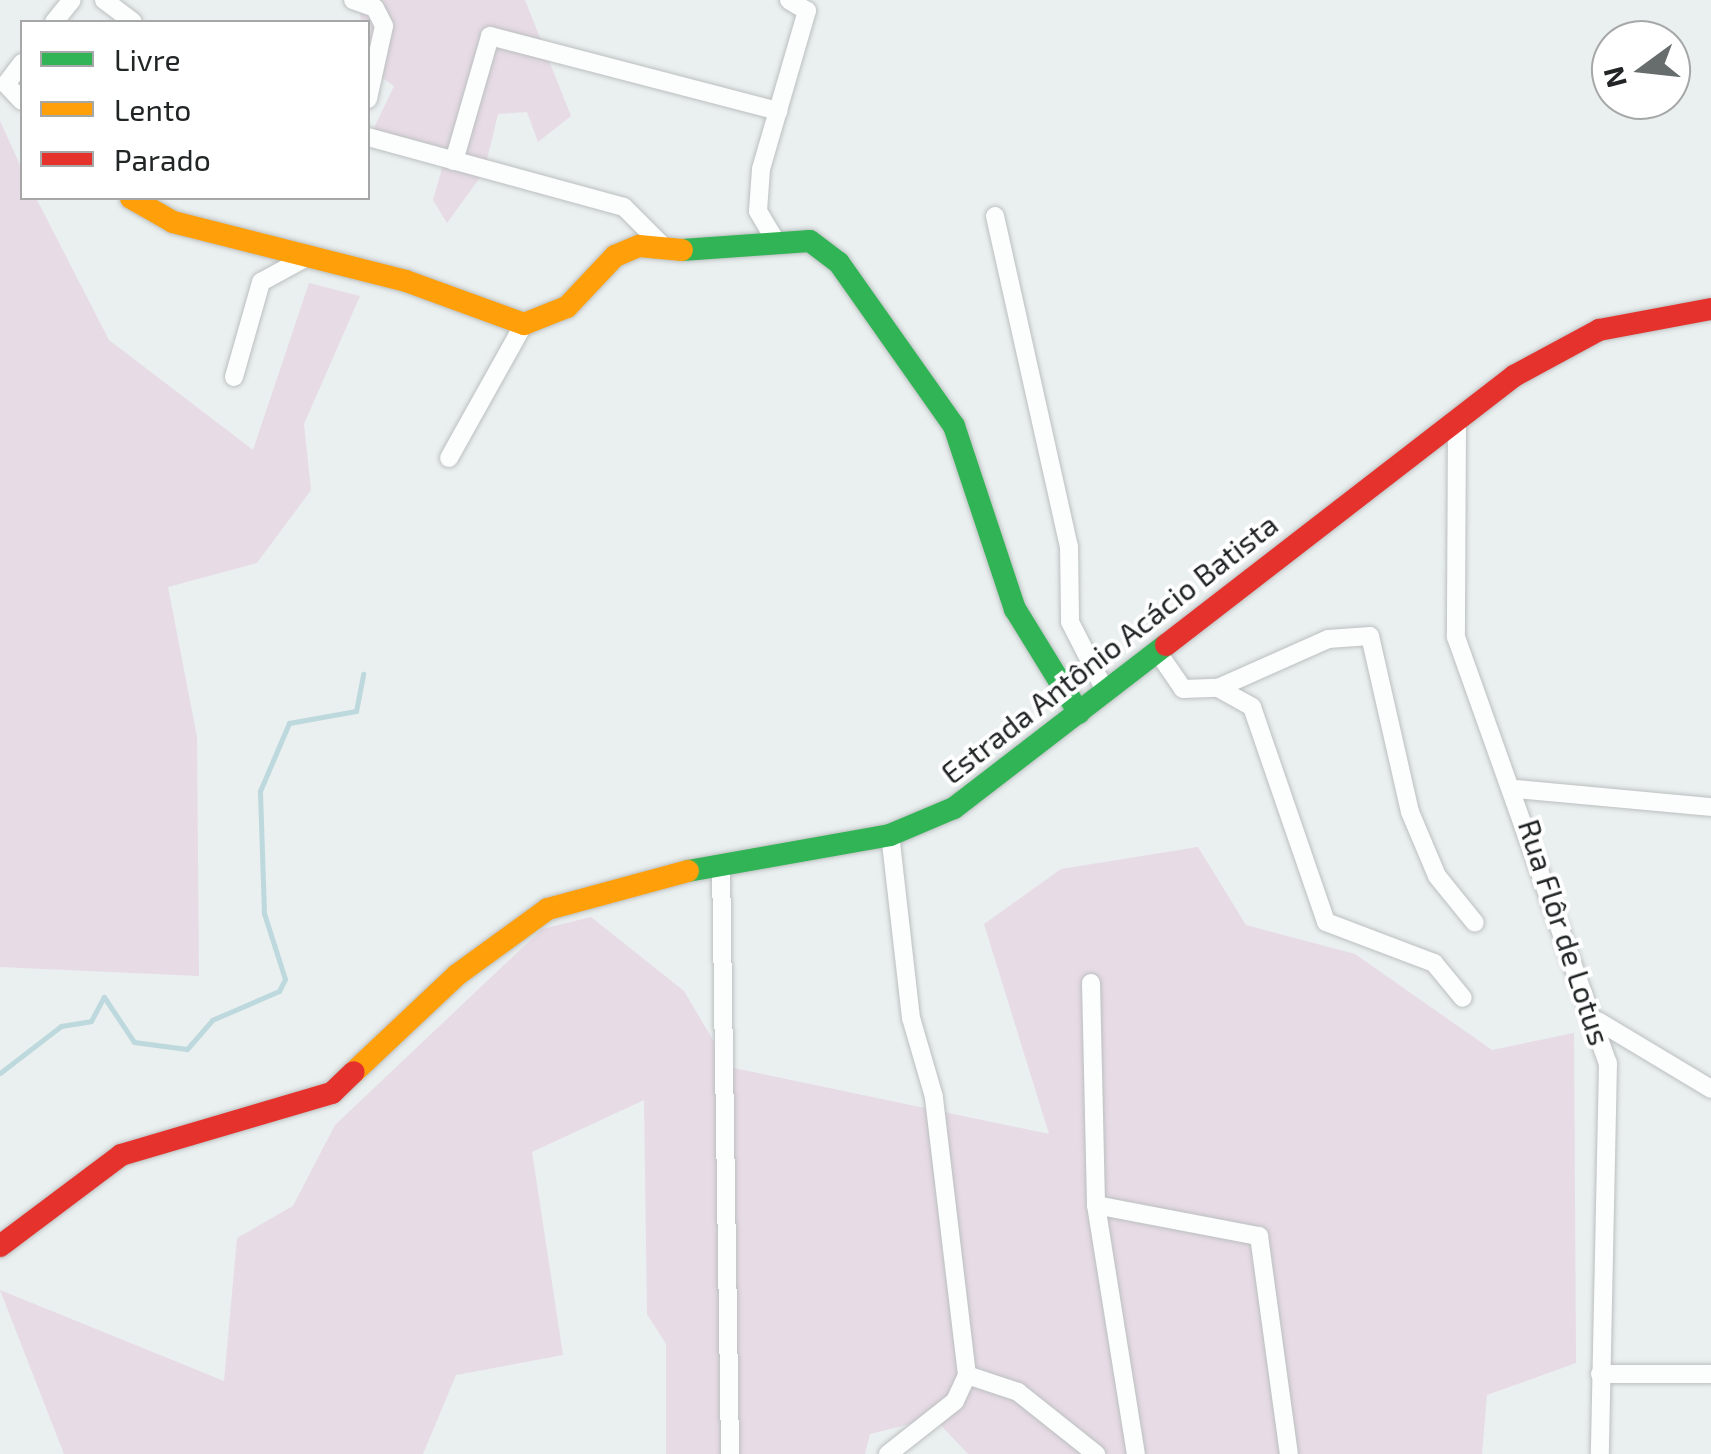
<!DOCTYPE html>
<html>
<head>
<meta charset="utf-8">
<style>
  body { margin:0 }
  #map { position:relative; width:1711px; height:1454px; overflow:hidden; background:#eaefef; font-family:"Exo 2",sans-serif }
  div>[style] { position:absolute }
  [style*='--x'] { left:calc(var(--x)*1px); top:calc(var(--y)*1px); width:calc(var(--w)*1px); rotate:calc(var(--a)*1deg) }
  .green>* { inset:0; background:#e7dbe6 }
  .stream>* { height:5px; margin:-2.5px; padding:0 2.5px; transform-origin:2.5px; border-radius:2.5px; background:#bdd9dd }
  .roads { filter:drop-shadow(0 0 2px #bbbfbf) drop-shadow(0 0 2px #bbbfbf) }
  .street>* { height:18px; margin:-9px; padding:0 9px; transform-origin:9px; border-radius:9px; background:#fcfdfd }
  .fast>* { height:22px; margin:-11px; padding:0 11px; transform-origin:11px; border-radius:11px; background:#30b455 }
  .slow>* { height:22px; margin:-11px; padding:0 11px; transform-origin:11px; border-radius:11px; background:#ff9f0a }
  .jam>* { height:22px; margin:-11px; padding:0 11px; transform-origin:11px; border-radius:11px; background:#e5322d }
  span { translate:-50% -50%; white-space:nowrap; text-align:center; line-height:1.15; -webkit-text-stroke:8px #fff; paint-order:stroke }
  .street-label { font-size:30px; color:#212526 }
  .legend { position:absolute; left:20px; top:20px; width:350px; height:180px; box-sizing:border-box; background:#fff; border:2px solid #a6a8a8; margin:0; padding:12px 18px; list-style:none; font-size:30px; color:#212526 }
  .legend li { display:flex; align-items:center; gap:20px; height:50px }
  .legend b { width:50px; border:2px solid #a6a8a8 }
  .north { position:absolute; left:1591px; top:20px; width:100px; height:100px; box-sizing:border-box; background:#fff; border:2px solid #a6a8a8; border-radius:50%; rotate:255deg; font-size:28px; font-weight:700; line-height:40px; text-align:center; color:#212526 }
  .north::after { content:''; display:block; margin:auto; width:35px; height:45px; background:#676c6c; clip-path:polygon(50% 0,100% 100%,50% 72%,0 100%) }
</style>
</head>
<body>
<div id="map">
  <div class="green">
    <div style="clip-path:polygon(358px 0,525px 0,571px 116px,538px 142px,527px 112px,498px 114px,484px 172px,447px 223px,433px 200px,446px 154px,373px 130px,394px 86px,368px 68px)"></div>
    <div style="clip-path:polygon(0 121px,22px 169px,22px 198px,36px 198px,109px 340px,253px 450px,309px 283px,360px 296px,304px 424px,311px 490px,257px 563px,168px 587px,197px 737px,199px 976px,0 967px)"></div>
    <div style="clip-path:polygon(1198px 847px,1246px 925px,1355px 954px,1492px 1050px,1574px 1033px,1576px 1363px,1487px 1395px,1482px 1454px,968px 1454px,934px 1418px,870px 1434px,865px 1454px,666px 1454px,666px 1344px,647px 1314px,644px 1100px,532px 1152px,563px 1355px,456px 1375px,423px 1454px,64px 1454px,0 1290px,224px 1381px,237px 1238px,293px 1206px,335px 1125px,542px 929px,591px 917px,684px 991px,729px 1067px,1049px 1134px,984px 924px,1061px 869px)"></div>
  </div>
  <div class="stream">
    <div style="--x:0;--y:1073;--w:77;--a:-37.6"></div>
    <div style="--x:61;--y:1026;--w:30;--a:-9"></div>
    <div style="--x:91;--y:1021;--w:27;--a:-62"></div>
    <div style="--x:104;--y:997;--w:54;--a:56.3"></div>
    <div style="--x:134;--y:1042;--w:53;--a:7.5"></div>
    <div style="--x:187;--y:1049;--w:38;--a:-49"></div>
    <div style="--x:212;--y:1020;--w:73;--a:-23.4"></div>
    <div style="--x:279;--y:991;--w:13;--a:-63"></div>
    <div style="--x:285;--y:979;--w:69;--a:-107.7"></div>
    <div style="--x:264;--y:913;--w:122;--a:-91.9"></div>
    <div style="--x:260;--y:791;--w:74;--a:-66.9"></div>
    <div style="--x:289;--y:723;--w:68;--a:-10.2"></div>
    <div style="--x:356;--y:711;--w:38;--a:-79"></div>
  </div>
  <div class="roads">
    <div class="street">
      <div style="--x:104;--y:0;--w:36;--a:37"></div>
      <div style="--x:353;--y:0;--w:23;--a:20"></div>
      <div style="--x:375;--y:8;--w:20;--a:63"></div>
      <div style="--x:384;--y:26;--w:75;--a:102.4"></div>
      <div style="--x:54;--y:22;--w:28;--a:-51"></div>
      <div style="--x:22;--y:63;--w:26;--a:127"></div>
      <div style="--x:6;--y:84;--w:23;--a:47"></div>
      <div style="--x:368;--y:137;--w:265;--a:15.3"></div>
      <div style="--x:624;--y:207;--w:58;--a:45"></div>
      <div style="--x:454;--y:161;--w:130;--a:-73.9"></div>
      <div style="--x:490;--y:36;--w:298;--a:14.6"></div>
      <div style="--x:995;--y:216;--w:338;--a:77.4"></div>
      <div style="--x:1069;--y:546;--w:76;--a:89.2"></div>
      <div style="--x:1070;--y:622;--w:79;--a:62.8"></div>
      <div style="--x:774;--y:238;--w:31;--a:-121"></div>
      <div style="--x:758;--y:211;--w:42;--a:-85.9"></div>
      <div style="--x:761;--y:169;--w:165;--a:-73.8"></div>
      <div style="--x:807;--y:11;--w:21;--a:-149"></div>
      <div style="--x:234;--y:377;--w:99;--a:-74.1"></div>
      <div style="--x:261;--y:282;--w:52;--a:-28.5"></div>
      <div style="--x:1457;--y:423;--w:214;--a:90.3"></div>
      <div style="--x:1456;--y:637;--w:452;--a:70.4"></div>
      <div style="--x:1608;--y:1063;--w:391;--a:91.2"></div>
      <div style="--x:449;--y:458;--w:154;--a:-60.8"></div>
      <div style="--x:1157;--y:651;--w:46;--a:55.6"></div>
      <div style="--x:1183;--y:689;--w:35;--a:-2"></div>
      <div style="--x:1218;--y:688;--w:39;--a:29"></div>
      <div style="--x:1252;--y:707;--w:227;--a:71"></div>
      <div style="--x:1326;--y:922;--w:116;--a:20.8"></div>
      <div style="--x:1434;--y:963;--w:45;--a:50.4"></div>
      <div style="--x:1218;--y:688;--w:120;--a:-24"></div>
      <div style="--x:1328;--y:639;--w:42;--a:-4.1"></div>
      <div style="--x:1370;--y:636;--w:180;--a:77.2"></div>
      <div style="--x:1410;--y:812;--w:69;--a:67.1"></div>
      <div style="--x:1437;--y:876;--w:60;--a:51"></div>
      <div style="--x:1517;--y:789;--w:195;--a:5.3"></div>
      <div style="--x:721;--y:865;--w:589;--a:89.12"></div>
      <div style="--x:1091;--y:983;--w:222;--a:88.7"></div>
      <div style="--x:1096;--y:1205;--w:252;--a:80.9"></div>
      <div style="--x:1598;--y:1021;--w:132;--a:31"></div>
      <div style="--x:1096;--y:1205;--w:166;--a:10.8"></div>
      <div style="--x:1259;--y:1236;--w:220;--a:82.2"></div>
      <div style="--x:1600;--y:1374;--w:111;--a:0"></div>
      <div style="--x:967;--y:1375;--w:54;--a:18.4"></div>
      <div style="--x:1018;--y:1392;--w:100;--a:38.5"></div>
      <div style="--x:888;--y:1454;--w:85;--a:-38.3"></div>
      <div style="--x:955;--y:1401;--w:29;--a:-65"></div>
      <div style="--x:967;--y:1375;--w:280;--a:-96.8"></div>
      <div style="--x:934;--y:1097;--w:82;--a:-106.2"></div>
      <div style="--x:911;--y:1018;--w:184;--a:-96.5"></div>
    </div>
    <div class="fast">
      <div style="--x:682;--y:250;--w:128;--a:-4"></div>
      <div style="--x:810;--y:241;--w:36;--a:37"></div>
      <div style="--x:839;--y:263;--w:199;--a:54.8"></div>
      <div style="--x:954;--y:426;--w:193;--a:71.6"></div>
      <div style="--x:1015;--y:609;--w:122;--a:58.4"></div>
      <div style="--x:688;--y:871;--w:205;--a:-10.1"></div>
      <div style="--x:890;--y:835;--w:69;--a:-22.9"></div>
      <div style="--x:954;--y:808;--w:267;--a:-37.6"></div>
    </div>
    <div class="slow">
      <div style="--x:131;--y:198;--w:48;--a:29.7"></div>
      <div style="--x:173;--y:222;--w:240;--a:14.2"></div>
      <div style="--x:406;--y:281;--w:126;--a:20"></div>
      <div style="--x:524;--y:324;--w:46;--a:-21.6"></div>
      <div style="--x:567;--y:307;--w:70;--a:-46.7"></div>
      <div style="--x:615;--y:256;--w:26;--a:-23"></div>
      <div style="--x:639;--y:246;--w:43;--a:5.3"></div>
      <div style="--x:354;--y:1072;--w:141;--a:-43.3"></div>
      <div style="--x:457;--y:975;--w:112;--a:-36"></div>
      <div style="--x:548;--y:909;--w:145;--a:-15.2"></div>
    </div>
    <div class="jam">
      <div style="--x:1166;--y:645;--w:440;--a:-37.7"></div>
      <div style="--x:1514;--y:376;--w:97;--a:-28.4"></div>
      <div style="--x:1599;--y:330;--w:114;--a:-10.6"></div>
      <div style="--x:0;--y:1246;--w:151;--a:-36.9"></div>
      <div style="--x:121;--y:1155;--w:220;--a:-16.4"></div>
      <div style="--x:332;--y:1093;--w:30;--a:-44"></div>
    </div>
  </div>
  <div class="street-label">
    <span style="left:1109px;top:648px;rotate:-38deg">Estrada Antônio Acácio Batista</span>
    <span style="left:1565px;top:932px;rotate:72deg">Rua Flôr de Lotus</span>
  </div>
  <ul class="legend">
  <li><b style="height:12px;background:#30b455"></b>Livre</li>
  <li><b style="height:12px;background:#ff9f0a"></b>Lento</li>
  <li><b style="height:12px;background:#e5322d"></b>Parado</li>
  </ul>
  <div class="north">N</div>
</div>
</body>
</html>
